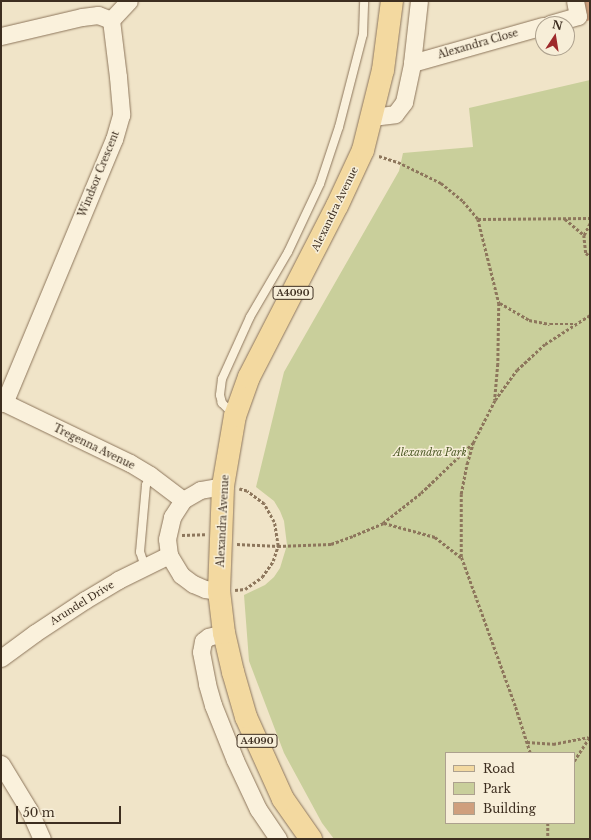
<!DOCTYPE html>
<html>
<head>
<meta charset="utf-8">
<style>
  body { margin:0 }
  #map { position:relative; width:591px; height:840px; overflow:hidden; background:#f0e4c8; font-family:"Libre Baskerville",serif }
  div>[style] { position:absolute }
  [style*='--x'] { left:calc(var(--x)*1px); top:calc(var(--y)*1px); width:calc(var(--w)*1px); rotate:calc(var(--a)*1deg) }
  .green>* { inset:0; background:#c9cf9b }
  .building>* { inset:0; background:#cf9f7d }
  .path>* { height:2.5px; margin-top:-1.25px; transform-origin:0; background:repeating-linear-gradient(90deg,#8d765c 0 3px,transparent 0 5px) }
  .roads { filter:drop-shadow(0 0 1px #8d765c) drop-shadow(0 0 1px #8d765c) }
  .service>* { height:8px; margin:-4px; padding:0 4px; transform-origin:4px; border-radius:4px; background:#faf1dc }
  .minor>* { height:17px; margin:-8.5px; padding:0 8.5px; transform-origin:8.5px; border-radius:8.5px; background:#faf1dc }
  .primary>* { height:22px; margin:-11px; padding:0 11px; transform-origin:11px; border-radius:11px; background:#f3d9a0 }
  span { translate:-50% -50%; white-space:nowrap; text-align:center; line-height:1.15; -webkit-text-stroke:3px #f7eed8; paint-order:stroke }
  .shield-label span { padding:1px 3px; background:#f7eed8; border:1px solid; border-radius:3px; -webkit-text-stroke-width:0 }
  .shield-label { font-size:9px; color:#3d2e20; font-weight:700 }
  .street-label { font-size:10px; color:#3d2e20 }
  .park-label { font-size:10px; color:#4d5a26; font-style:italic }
  .frame { position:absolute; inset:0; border:2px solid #3d2e20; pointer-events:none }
  .legend { position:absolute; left:445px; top:752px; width:130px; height:72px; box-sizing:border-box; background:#f7eed8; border:1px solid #ada18e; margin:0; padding:5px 7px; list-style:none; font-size:12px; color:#3d2e20 }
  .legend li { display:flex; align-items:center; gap:8px; height:20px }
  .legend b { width:20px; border:1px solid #ada18e }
  .north { position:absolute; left:535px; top:16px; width:40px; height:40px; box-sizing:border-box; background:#f7eed8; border:1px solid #ada18e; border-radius:50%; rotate:12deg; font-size:11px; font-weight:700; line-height:16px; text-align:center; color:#3d2e20 }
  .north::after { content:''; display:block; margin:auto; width:14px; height:18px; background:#9e2a2b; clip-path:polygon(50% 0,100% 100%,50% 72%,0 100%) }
  .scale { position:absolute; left:16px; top:806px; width:105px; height:18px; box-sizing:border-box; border:2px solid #3d2e20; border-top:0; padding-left:5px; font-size:12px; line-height:14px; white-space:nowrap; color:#3d2e20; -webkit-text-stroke:3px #f7eed8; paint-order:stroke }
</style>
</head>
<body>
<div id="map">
  <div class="green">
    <div style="clip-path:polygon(evenodd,590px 80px,590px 839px,334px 839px,322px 823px,284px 753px,249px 661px,244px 595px,265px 585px,274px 577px,280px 568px,287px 545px,284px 521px,280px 511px,274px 501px,256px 487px,284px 372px,399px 171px,403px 153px,473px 147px,469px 108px,590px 80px,446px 753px,574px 753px,574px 823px,446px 823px,446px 753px)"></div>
  </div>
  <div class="building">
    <div style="clip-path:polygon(583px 1px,590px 1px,590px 20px,587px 21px)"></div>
  </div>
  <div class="path">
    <div style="--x:379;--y:156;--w:20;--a:18"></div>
    <div style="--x:398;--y:162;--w:48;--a:26"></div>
    <div style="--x:441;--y:183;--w:28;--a:39"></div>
    <div style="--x:463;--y:201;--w:23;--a:50"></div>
    <div style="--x:478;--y:219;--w:87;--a:76"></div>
    <div style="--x:499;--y:303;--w:61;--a:90.9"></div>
    <div style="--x:498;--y:364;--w:36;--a:95"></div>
    <div style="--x:478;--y:219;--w:112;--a:-0.5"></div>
    <div style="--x:565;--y:219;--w:25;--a:40"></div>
    <div style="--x:584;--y:235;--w:18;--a:84"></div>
    <div style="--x:586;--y:253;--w:5;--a:37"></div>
    <div style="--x:584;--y:235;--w:13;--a:-63"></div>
    <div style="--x:500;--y:303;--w:34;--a:30"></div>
    <div style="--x:529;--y:320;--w:21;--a:11"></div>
    <div style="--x:550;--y:324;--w:24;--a:0"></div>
    <div style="--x:384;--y:523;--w:53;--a:15.4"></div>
    <div style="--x:435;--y:537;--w:33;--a:38"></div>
    <div style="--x:182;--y:535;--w:23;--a:-2"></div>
    <div style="--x:237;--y:544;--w:41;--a:2.8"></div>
    <div style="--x:278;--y:546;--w:53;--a:-2.2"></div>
    <div style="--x:331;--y:544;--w:23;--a:-20"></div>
    <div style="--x:353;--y:536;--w:33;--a:-23"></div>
    <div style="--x:383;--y:523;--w:48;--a:-38.3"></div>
    <div style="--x:421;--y:493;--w:72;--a:-43.9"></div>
    <div style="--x:235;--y:590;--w:10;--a:-6"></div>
    <div style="--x:245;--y:589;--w:21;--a:-35"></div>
    <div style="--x:262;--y:577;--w:19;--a:-55"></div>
    <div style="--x:273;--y:561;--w:16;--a:-72"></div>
    <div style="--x:278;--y:546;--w:24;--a:-99"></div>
    <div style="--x:274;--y:522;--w:21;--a:-119"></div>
    <div style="--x:264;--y:504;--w:21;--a:-143"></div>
    <div style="--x:247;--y:491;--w:8;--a:-166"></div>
    <div style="--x:527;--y:742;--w:26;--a:4"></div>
    <div style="--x:553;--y:744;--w:36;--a:-11"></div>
    <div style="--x:530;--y:753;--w:49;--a:-107.7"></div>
    <div style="--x:515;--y:706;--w:158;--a:-109.9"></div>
    <div style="--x:461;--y:557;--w:63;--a:-90"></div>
    <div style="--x:461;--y:494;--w:31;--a:-79"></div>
    <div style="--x:467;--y:464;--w:22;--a:-74"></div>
    <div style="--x:473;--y:443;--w:48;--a:-62.9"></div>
    <div style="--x:495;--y:400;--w:37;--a:-54"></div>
    <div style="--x:517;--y:370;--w:38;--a:-43"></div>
    <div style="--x:545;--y:344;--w:54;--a:-32.8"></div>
    <div style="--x:574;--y:761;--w:30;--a:-57"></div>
    <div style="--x:548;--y:823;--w:16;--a:90"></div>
  </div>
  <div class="roads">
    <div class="service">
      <div style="--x:233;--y:414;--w:16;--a:-135"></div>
      <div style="--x:222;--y:403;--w:8;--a:-104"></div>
      <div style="--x:220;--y:395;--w:16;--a:-83"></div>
      <div style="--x:222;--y:379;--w:68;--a:-65.7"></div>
      <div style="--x:250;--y:317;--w:75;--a:-59.7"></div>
      <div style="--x:288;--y:252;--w:75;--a:-64.8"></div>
      <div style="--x:320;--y:184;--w:60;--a:-71.6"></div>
      <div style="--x:339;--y:127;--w:96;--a:-75.5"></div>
      <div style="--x:363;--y:34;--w:33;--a:-88"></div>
      <div style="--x:145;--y:567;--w:16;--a:-108"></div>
      <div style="--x:140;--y:552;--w:67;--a:-84.9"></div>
      <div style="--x:146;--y:485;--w:11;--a:-68"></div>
    </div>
    <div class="minor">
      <div style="--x:111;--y:20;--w:26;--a:-47"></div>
      <div style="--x:550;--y:24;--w:29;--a:-16"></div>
      <div style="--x:578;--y:16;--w:15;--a:-101"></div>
      <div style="--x:1;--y:36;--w:83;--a:-13.2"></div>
      <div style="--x:82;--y:17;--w:16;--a:-7"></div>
      <div style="--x:98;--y:15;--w:14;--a:21"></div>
      <div style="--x:111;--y:20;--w:57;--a:83"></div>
      <div style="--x:118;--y:77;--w:38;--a:85"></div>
      <div style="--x:121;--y:115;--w:25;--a:106"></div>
      <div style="--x:114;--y:139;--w:286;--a:112.6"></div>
      <div style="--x:412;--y:63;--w:136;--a:-15.8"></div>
      <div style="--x:372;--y:117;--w:23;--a:-7"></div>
      <div style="--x:395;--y:114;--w:15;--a:-53"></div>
      <div style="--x:404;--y:102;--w:40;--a:-78"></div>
      <div style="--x:412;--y:63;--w:62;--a:-83.6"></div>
      <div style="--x:1;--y:401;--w:143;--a:25.7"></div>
      <div style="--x:130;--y:463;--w:23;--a:31"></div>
      <div style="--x:150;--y:475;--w:41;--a:37.1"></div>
      <div style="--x:219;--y:591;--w:14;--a:-172"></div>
      <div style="--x:205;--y:589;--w:13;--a:-157"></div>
      <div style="--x:193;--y:584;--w:15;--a:-143"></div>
      <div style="--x:181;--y:575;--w:23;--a:-121"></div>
      <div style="--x:169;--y:555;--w:16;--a:-97"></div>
      <div style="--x:167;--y:539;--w:23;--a:-77"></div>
      <div style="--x:172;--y:517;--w:20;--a:-57"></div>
      <div style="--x:183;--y:500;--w:20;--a:-30"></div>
      <div style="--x:200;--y:490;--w:23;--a:-10"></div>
      <div style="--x:224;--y:633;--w:16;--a:166"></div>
      <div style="--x:208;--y:637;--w:6;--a:141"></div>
      <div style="--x:203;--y:641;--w:11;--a:100"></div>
      <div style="--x:201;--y:652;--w:33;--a:79"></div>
      <div style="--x:207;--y:684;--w:22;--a:74"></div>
      <div style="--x:213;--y:705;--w:59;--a:68.2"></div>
      <div style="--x:235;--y:760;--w:54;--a:64.9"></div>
      <div style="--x:258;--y:809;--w:36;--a:56"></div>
      <div style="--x:1;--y:658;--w:42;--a:-36.3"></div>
      <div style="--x:35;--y:633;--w:60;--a:-33.4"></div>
      <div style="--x:85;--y:600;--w:39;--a:-31"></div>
      <div style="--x:118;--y:580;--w:57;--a:-26.1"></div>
      <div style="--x:1;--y:764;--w:54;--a:58.7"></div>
      <div style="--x:29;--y:810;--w:32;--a:66"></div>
    </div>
    <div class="primary">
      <div style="--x:311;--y:839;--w:49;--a:-125"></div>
      <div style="--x:283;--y:799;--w:90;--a:-114.3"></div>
      <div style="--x:246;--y:717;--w:47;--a:-106.1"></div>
      <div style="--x:233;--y:672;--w:40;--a:-103"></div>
      <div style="--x:224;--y:633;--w:42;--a:-96.8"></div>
      <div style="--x:219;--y:591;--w:105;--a:-87.8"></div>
      <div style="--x:223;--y:486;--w:71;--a:-80.3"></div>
      <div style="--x:235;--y:416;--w:41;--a:-70.3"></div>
      <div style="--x:249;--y:377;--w:192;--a:-62.8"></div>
      <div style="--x:337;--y:206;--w:62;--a:-65.1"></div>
      <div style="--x:363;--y:150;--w:82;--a:-76"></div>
      <div style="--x:383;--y:70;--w:70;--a:-82.6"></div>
    </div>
  </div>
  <div class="shield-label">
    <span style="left:293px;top:293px">A4090</span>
    <span style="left:257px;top:741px">A4090</span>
  </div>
  <div class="street-label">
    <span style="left:478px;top:44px;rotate:-16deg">Alexandra Close</span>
    <span style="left:99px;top:174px;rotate:-68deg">Windsor Crescent</span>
    <span style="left:335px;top:209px;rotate:-64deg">Alexandra Avenue</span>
    <span style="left:94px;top:447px;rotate:26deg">Tregenna Avenue</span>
    <span style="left:223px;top:521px;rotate:-87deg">Alexandra Avenue</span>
    <span style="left:82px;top:603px;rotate:-32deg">Arundel Drive</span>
  </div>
  <div class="park-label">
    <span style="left:430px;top:453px">Alexandra Park</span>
  </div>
  <div class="frame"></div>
  <ul class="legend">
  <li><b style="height:5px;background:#f3d9a0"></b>Road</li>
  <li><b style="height:11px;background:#c9cf9b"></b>Park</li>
  <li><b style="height:11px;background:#cf9f7d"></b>Building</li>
  </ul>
  <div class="north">N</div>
  <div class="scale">50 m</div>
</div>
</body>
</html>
